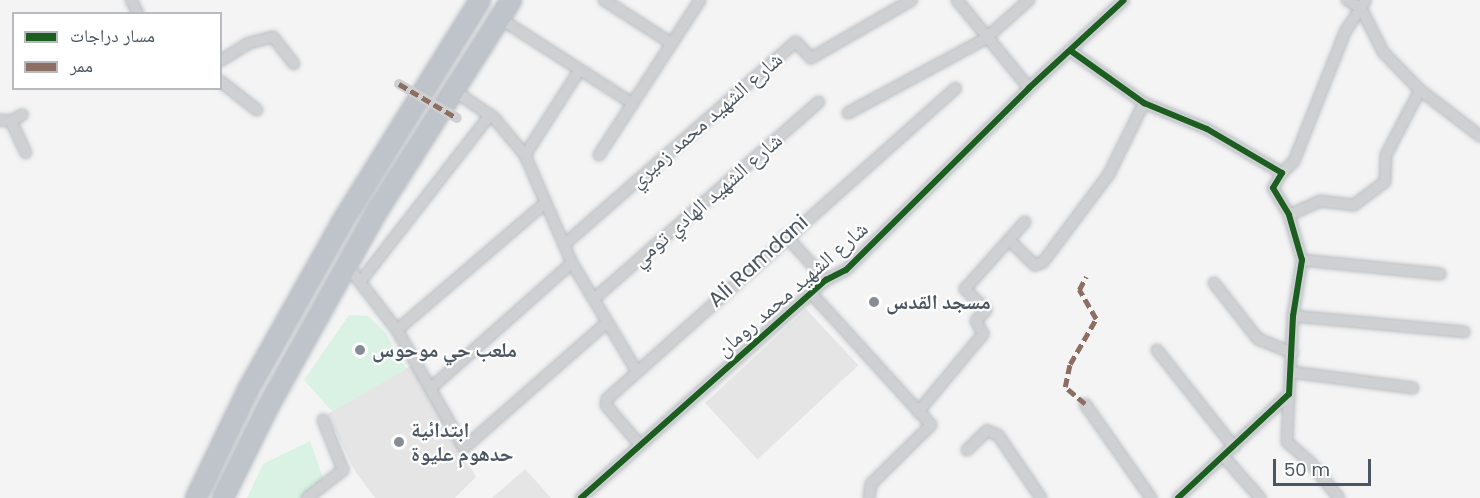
<!DOCTYPE html>
<html>
<head>
<meta charset="utf-8">
<style>
  body { margin:0 }
  #map { position:relative; width:1480px; height:498px; overflow:hidden; background:#f4f4f4; font-family:Poppins,"Noto Naskh Arabic",sans-serif }
  div>[style] { position:absolute }
  [style*='--x'] { left:calc(var(--x)*1px); top:calc(var(--y)*1px); width:calc(var(--w)*1px); rotate:calc(var(--a)*1deg) }
  .education>* { inset:0; background:#e6e5e6; transform-origin:0 0 }
  .green>* { inset:0; background:#d9f2e3 }
  .roads { filter:drop-shadow(0 0 2px #b9bec3) drop-shadow(0 0 2px #b9bec3) }
  .street>* { height:10px; margin:-5px; padding:0 5px; transform-origin:5px; border-radius:5px; background:#ced0d2 }
  .highway>* { height:20px; margin:-10px; padding:0 10px; transform-origin:10px; border-radius:10px; background:#bec4c9 }
  .street-bridge>* { height:10px; margin:-5px; padding:0 5px; transform-origin:5px; border-radius:5px; background:#ced0d2 }
  .quiet>* { height:4.5px; margin-top:-2.25px; transform-origin:0; background:repeating-linear-gradient(90deg,#8d6e63 0 9px,transparent 0 13.5px) }
  .cycleway>* { height:6px; margin:-3px; padding:0 3px; transform-origin:3px; border-radius:3px; background:#1b5e20 }
  .dots>* { width:16px; height:16px; translate:-50% -50%; box-sizing:border-box; border:3px solid #fff; border-radius:50% }
  span { translate:-50% -50%; white-space:nowrap; text-align:center; line-height:1.15; -webkit-text-stroke:4.5px #fff; paint-order:stroke }
  .street-label { font-size:21px; color:#4a5661 }
  .poi-label { font-size:21px; color:#4a5661; font-weight:700 }
  .left { translate:0 -50%; text-align:left }
  .legend { position:absolute; left:12px; top:12px; width:210px; height:78px; box-sizing:border-box; background:#fff; border:2px solid #b7bbc0; margin:0; padding:8px 10px; list-style:none; font-size:18px; color:#4a5661 }
  .legend li { display:flex; align-items:center; gap:12px; height:30px }
  .legend b { width:30px; border:2px solid #b7bbc0 }
  .scale { position:absolute; left:1273px; top:459px; width:98px; height:27px; box-sizing:border-box; border:3px solid #4a5661; border-top:0; padding-left:8px; font-size:18px; line-height:21px; white-space:nowrap; color:#4a5661; -webkit-text-stroke:4px #fff; paint-order:stroke }
</style>
</head>
<body>
<div id="map">
  <div class="education">
    <div style="left:806px;top:309px;width:77px;height:138px;rotate:47deg"></div>
    <div style="clip-path:polygon(414px 364px,476px 477px,455px 498px,375px 498px,355px 471px,327px 414px)"></div>
    <div style="clip-path:polygon(525px 469px,551px 498px,492px 498px)"></div>
  </div>
  <div class="green">
    <div style="clip-path:polygon(349px 315px,368px 316px,385px 332px,406px 369px,332px 411px,304px 380px)"></div>
    <div style="clip-path:polygon(310px 441px,324px 481px,302px 498px,247px 498px,263px 464px)"></div>
  </div>
  <div class="roads">
    <div class="street">
      <div style="--x:131;--y:0;--w:16;--a:63"></div>
      <div style="--x:604;--y:0;--w:80;--a:32.7"></div>
      <div style="--x:957;--y:0;--w:114;--a:50.7"></div>
      <div style="--x:1347;--y:0;--w:16;--a:30"></div>
      <div style="--x:1361;--y:8;--w:49;--a:63.4"></div>
      <div style="--x:1383;--y:52;--w:53;--a:45.8"></div>
      <div style="--x:1420;--y:90;--w:76;--a:37.5"></div>
      <div style="--x:499;--y:18;--w:158;--a:32.6"></div>
      <div style="--x:1071;--y:51;--w:90;--a:35.5"></div>
      <div style="--x:1144;--y:103;--w:68;--a:22.4"></div>
      <div style="--x:1207;--y:129;--w:87;--a:30.4"></div>
      <div style="--x:1282;--y:173;--w:17;--a:121"></div>
      <div style="--x:1273;--y:188;--w:31;--a:59"></div>
      <div style="--x:1289;--y:215;--w:47;--a:73.9"></div>
      <div style="--x:1302;--y:260;--w:57;--a:99.1"></div>
      <div style="--x:1293;--y:316;--w:78;--a:92.9"></div>
      <div style="--x:1289;--y:394;--w:152;--a:136.9"></div>
      <div style="--x:220;--y:61;--w:34;--a:-32"></div>
      <div style="--x:249;--y:43;--w:25;--a:-14"></div>
      <div style="--x:273;--y:37;--w:34;--a:52"></div>
      <div style="--x:220;--y:81;--w:47;--a:38.1"></div>
      <div style="--x:453;--y:90;--w:50;--a:34.3"></div>
      <div style="--x:494;--y:118;--w:48;--a:50"></div>
      <div style="--x:525;--y:155;--w:118;--a:66.5"></div>
      <div style="--x:572;--y:263;--w:125;--a:59.1"></div>
      <div style="--x:848;--y:113;--w:156;--a:-28.4"></div>
      <div style="--x:985;--y:39;--w:59;--a:-41.6"></div>
      <div style="--x:0;--y:120;--w:11;--a:5"></div>
      <div style="--x:11;--y:121;--w:13;--a:-29"></div>
      <div style="--x:11;--y:121;--w:35;--a:65"></div>
      <div style="--x:525;--y:155;--w:100;--a:-57.3"></div>
      <div style="--x:599;--y:155;--w:185;--a:-56.9"></div>
      <div style="--x:1282;--y:173;--w:17;--a:-45"></div>
      <div style="--x:1294;--y:161;--w:139;--a:-68.4"></div>
      <div style="--x:1345;--y:32;--w:38;--a:-57"></div>
      <div style="--x:1289;--y:215;--w:34;--a:-24"></div>
      <div style="--x:1320;--y:201;--w:34;--a:7"></div>
      <div style="--x:1354;--y:205;--w:39;--a:-37"></div>
      <div style="--x:1385;--y:182;--w:27;--a:-88"></div>
      <div style="--x:1386;--y:155;--w:73;--a:-62.4"></div>
      <div style="--x:786;--y:236;--w:59;--a:47.7"></div>
      <div style="--x:1010;--y:241;--w:35;--a:44"></div>
      <div style="--x:1035;--y:265;--w:9;--a:-21"></div>
      <div style="--x:1043;--y:262;--w:110;--a:-53.1"></div>
      <div style="--x:1109;--y:174;--w:79;--a:-63.8"></div>
      <div style="--x:566;--y:243;--w:305;--a:-41.2"></div>
      <div style="--x:796;--y:42;--w:22;--a:47"></div>
      <div style="--x:811;--y:58;--w:116;--a:-29.9"></div>
      <div style="--x:1302;--y:260;--w:139;--a:5.8"></div>
      <div style="--x:346;--y:264;--w:83;--a:52.3"></div>
      <div style="--x:397;--y:330;--w:136;--a:60.4"></div>
      <div style="--x:464;--y:448;--w:188;--a:-41.3"></div>
      <div style="--x:360;--y:282;--w:212;--a:-52.1"></div>
      <div style="--x:1214;--y:283;--w:71;--a:51.8"></div>
      <div style="--x:1258;--y:339;--w:37;--a:22"></div>
      <div style="--x:811;--y:293;--w:178;--a:47.7"></div>
      <div style="--x:931;--y:425;--w:84;--a:135.5"></div>
      <div style="--x:871;--y:484;--w:14;--a:98"></div>
      <div style="--x:596;--y:297;--w:296;--a:-41.2"></div>
      <div style="--x:1293;--y:316;--w:172;--a:5.3"></div>
      <div style="--x:397;--y:330;--w:195;--a:-40.6"></div>
      <div style="--x:1157;--y:350;--w:124;--a:51.6"></div>
      <div style="--x:1291;--y:372;--w:123;--a:7.5"></div>
      <div style="--x:431;--y:388;--w:188;--a:-41.6"></div>
      <div style="--x:1289;--y:394;--w:48;--a:92.4"></div>
      <div style="--x:1287;--y:442;--w:30;--a:41"></div>
      <div style="--x:1310;--y:462;--w:46;--a:51.1"></div>
      <div style="--x:1085;--y:404;--w:115;--a:54.9"></div>
      <div style="--x:918;--y:412;--w:102;--a:-50.2"></div>
      <div style="--x:983;--y:334;--w:15;--a:-118"></div>
      <div style="--x:976;--y:321;--w:15;--a:-48"></div>
      <div style="--x:986;--y:310;--w:30;--a:-135"></div>
      <div style="--x:965;--y:289;--w:90;--a:-48.2"></div>
      <div style="--x:640;--y:445;--w:52;--a:-130.4"></div>
      <div style="--x:606;--y:405;--w:6;--a:-81"></div>
      <div style="--x:607;--y:399;--w:467;--a:-41.7"></div>
      <div style="--x:967;--y:450;--w:28;--a:-44"></div>
      <div style="--x:987;--y:431;--w:12;--a:20"></div>
      <div style="--x:998;--y:435;--w:76;--a:55.7"></div>
      <div style="--x:1224;--y:457;--w:55;--a:48.7"></div>
      <div style="--x:307;--y:498;--w:46;--a:-37.9"></div>
      <div style="--x:343;--y:470;--w:54;--a:-111.8"></div>
      <div style="--x:581;--y:498;--w:328;--a:-41.7"></div>
      <div style="--x:826;--y:280;--w:22;--a:-27"></div>
      <div style="--x:846;--y:270;--w:258;--a:-44.8"></div>
      <div style="--x:1029;--y:88;--w:129;--a:-42.8"></div>
    </div>
    <div class="highway">
      <div style="--x:196;--y:498;--w:122;--a:-64.3"></div>
      <div style="--x:249;--y:388;--w:190;--a:-60.7"></div>
      <div style="--x:342;--y:222;--w:261;--a:-58.1"></div>
      <div style="--x:223;--y:498;--w:104;--a:-63.7"></div>
      <div style="--x:269;--y:405;--w:220;--a:-60.9"></div>
      <div style="--x:376;--y:213;--w:252;--a:-57.6"></div>
    </div>
  </div>
  <div class="street-bridge">
    <div style="--x:399;--y:84;--w:67;--a:30.4"></div>
  </div>
  <div class="quiet">
    <div style="--x:399;--y:84;--w:67;--a:30.4"></div>
    <div style="--x:1085;--y:404;--w:26;--a:-140"></div>
    <div style="--x:1065;--y:387;--w:24;--a:-78"></div>
    <div style="--x:1070;--y:364;--w:52;--a:-60"></div>
    <div style="--x:1096;--y:319;--w:34;--a:-120"></div>
    <div style="--x:1079;--y:290;--w:15;--a:-62"></div>
  </div>
  <div class="cycleway">
    <div style="--x:1071;--y:51;--w:90;--a:35.5"></div>
    <div style="--x:1144;--y:103;--w:68;--a:22.4"></div>
    <div style="--x:1207;--y:129;--w:87;--a:30.4"></div>
    <div style="--x:1282;--y:173;--w:17;--a:121"></div>
    <div style="--x:1273;--y:188;--w:31;--a:59"></div>
    <div style="--x:1289;--y:215;--w:47;--a:73.9"></div>
    <div style="--x:1302;--y:260;--w:57;--a:99.1"></div>
    <div style="--x:1293;--y:316;--w:78;--a:92.9"></div>
    <div style="--x:1289;--y:394;--w:152;--a:136.9"></div>
    <div style="--x:581;--y:498;--w:328;--a:-41.7"></div>
    <div style="--x:826;--y:280;--w:22;--a:-27"></div>
    <div style="--x:846;--y:270;--w:258;--a:-44.8"></div>
    <div style="--x:1029;--y:88;--w:129;--a:-42.8"></div>
  </div>
  <div class="dots">
    <div style="left:874px;top:302px;background:#868d94"></div>
    <div style="left:360px;top:350px;background:#868d94"></div>
    <div style="left:399px;top:442px;background:#868d94"></div>
  </div>
  <div class="street-label">
    <span style="left:706px;top:120px;rotate:-41deg">شارع الشهيد محمد زميري</span>
    <span style="left:707px;top:200px;rotate:-41deg">شارع الشهيد الهادي تومي</span>
    <span style="left:758px;top:261px;rotate:-42deg">Ali Ramdani</span>
    <span style="left:792px;top:289px;rotate:-41deg">شارع الشهيد محمد رومان</span>
  </div>
  <div class="poi-label">
    <span class="left" style="left:886px;top:302px">مسجد القدس</span>
    <span class="left" style="left:372px;top:350px">ملعب حي موحوس</span>
    <span class="left" style="left:411px;top:442px">ابتدائية<br>حدهوم عليوة</span>
  </div>
  <ul class="legend">
  <li><b style="height:8px;background:#1b5e20"></b>مسار دراجات</li>
  <li><b style="height:8px;background:#8d6e63"></b>ممر</li>
  </ul>
  <div class="scale">50 m</div>
</div>
</body>
</html>
